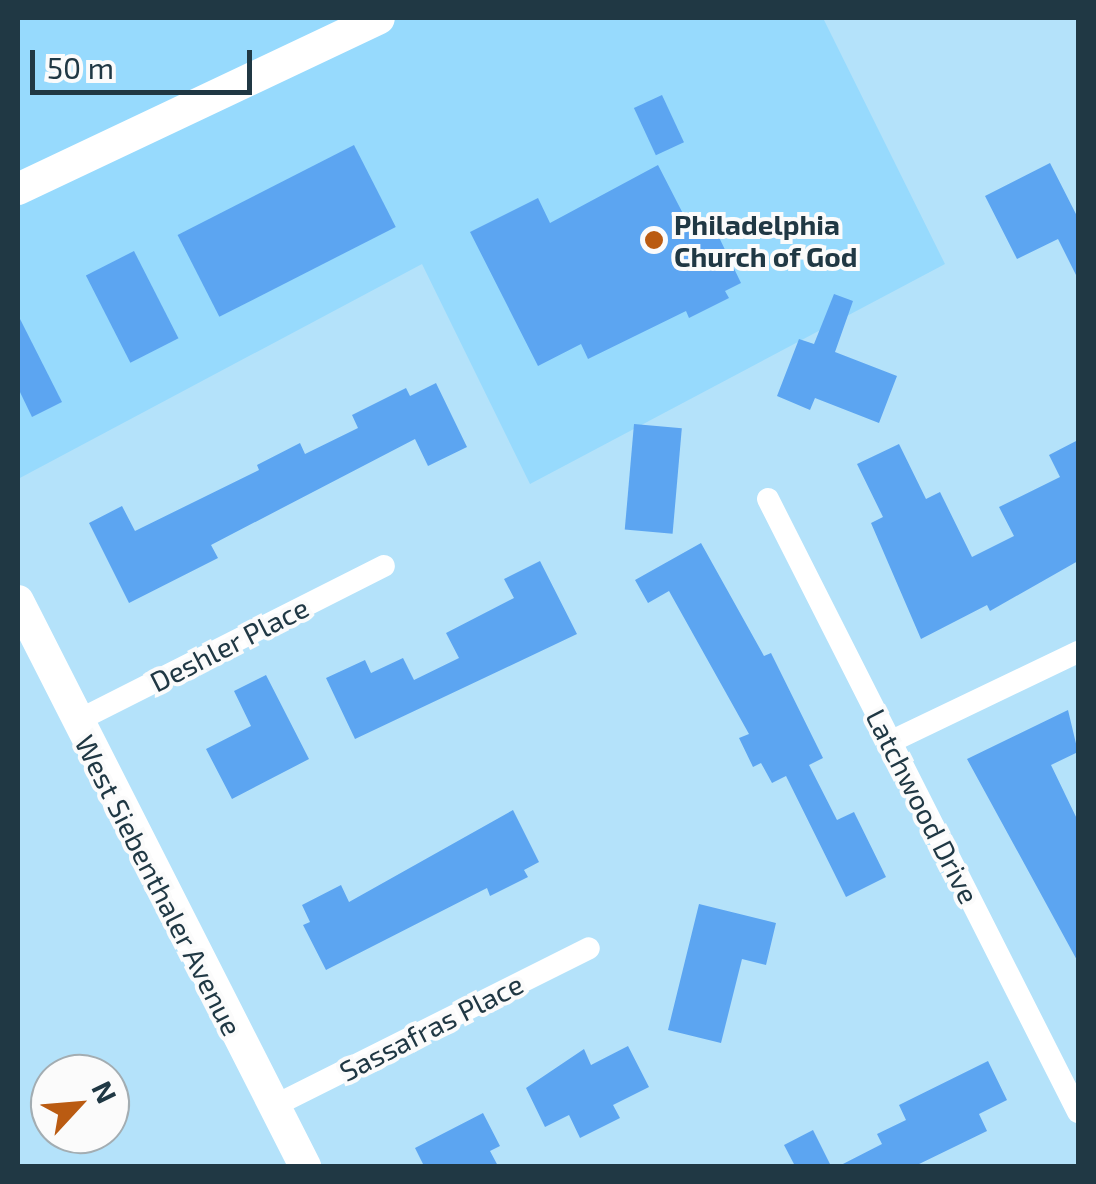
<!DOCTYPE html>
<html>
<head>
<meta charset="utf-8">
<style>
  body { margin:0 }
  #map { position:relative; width:1096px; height:1184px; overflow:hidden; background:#b4e2fa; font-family:"Exo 2",sans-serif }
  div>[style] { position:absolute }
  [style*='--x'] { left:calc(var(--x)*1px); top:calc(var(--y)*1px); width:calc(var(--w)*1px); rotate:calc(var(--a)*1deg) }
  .built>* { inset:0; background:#97dafd }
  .building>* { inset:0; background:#5ca5f1; transform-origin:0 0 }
  .minor>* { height:22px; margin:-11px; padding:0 11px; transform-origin:11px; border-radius:11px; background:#fff }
  .secondary>* { height:32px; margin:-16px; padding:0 16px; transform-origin:16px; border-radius:16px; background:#fff }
  .dots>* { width:28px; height:28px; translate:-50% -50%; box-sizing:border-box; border:5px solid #fbfbfb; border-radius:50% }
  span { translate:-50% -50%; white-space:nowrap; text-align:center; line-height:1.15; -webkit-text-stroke:8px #fbfbfb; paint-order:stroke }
  .poi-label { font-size:28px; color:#203844; font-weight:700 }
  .left { translate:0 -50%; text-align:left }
  .street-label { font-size:28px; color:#203844 }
  .frame { position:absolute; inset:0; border:20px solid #203844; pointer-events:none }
  .north { position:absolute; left:30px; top:1054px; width:100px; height:100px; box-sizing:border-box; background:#fbfbfb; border:2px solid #a3adb2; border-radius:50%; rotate:64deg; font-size:28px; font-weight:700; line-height:40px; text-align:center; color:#203844 }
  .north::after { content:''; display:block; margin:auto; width:35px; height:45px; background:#ba5b12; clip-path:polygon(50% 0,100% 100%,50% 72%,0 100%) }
  .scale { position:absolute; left:30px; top:50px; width:222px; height:45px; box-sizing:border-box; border:5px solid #203844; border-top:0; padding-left:12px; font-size:30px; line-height:35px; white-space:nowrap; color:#203844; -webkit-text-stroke:8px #fbfbfb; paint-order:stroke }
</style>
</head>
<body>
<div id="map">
  <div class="built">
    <div style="clip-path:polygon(18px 18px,823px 18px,945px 264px,530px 484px,422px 264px,18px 479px)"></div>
  </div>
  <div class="building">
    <div style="left:662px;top:95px;width:52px;height:31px;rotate:65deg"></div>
    <div style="left:354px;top:145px;width:92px;height:198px;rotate:63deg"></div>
    <div style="clip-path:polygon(1050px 163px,1078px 218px,1078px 279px,1058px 239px,1017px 259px,985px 196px)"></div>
    <div style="clip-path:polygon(658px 165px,696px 239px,716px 231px,741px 283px,725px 291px,729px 298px,689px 318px,686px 311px,588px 359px,581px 344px,538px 366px,470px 232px,538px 198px,550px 223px)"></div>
    <div style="left:134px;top:251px;width:98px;height:54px;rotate:63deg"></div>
    <div style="clip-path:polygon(834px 294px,853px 301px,835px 352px,897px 376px,879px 423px,815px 398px,810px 410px,777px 396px,799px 339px,814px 344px)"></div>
    <div style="clip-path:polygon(18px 315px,62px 402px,32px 417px,18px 388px)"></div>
    <div style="clip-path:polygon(436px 383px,467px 447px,428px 466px,415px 439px,211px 545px,218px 558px,129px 603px,89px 523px,122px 506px,135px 531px,259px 470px,257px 465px,300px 443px,305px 454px,358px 428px,352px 415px,406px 388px,410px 396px)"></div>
    <div style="left:634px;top:424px;width:48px;height:106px;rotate:5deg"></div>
    <div style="clip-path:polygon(1078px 440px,1078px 561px,990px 611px,987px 605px,921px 639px,871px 523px,883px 517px,857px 464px,899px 444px,926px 499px,940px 492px,972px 557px,1014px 536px,999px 507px,1060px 477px,1049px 455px)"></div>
    <div style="clip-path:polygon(701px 543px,764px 656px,771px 653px,823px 758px,809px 765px,837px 820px,854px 812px,886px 877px,846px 897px,786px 776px,772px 783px,761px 763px,753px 767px,739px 738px,749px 734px,669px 591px,648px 603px,635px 580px)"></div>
    <div style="clip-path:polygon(540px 561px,577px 634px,355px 739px,326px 678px,365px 660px,371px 673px,403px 658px,414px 680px,459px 658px,446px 633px,514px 598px,504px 579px)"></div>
    <div style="clip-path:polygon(266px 675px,309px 759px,232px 799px,206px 749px,251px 726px,234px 691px)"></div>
    <div style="clip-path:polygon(1068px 710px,1078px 752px,1051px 765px,1078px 821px,1078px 962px,967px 759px)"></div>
    <div style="clip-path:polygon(513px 810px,539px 862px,524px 870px,528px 877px,490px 896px,487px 888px,326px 970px,303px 925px,310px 922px,302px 905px,341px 885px,349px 902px)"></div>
    <div style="clip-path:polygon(699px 904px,776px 923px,766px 965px,742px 959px,721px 1043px,668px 1030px)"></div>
    <div style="clip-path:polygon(628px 1046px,649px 1087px,613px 1105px,620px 1118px,580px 1138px,569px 1115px,545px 1127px,526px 1088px,584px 1049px,591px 1065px)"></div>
    <div style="clip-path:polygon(988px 1061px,1007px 1100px,979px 1114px,987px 1131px,915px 1166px,839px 1166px,882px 1144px,877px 1134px,906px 1120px,899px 1105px)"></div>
    <div style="clip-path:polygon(483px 1113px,500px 1146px,490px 1151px,498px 1166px,424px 1166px,415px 1148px)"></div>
    <div style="clip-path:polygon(813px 1130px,831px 1166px,795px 1166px,784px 1145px)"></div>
  </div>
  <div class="minor">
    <div style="--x:768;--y:499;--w:687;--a:63.17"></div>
    <div style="--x:75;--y:722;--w:346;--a:-26.8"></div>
    <div style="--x:890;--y:742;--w:208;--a:-25.6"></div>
    <div style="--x:274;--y:1106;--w:352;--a:-26.6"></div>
  </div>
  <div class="secondary">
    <div style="--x:18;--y:189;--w:399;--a:-25.3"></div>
    <div style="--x:18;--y:601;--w:634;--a:63.07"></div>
  </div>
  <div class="dots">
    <div style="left:654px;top:240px;background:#ba5b12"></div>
  </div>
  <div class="poi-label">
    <span class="left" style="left:674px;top:240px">Philadelphia<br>Church of God</span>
  </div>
  <div class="street-label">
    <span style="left:229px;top:644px;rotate:-27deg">Deshler Place</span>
    <span style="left:923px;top:806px;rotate:63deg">Latchwood Drive</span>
    <span style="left:159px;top:885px;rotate:63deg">West Siebenthaler Avenue</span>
    <span style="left:431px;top:1027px;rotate:-27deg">Sassafras Place</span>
  </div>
  <div class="frame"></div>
  <div class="north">N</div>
  <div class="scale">50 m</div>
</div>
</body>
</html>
